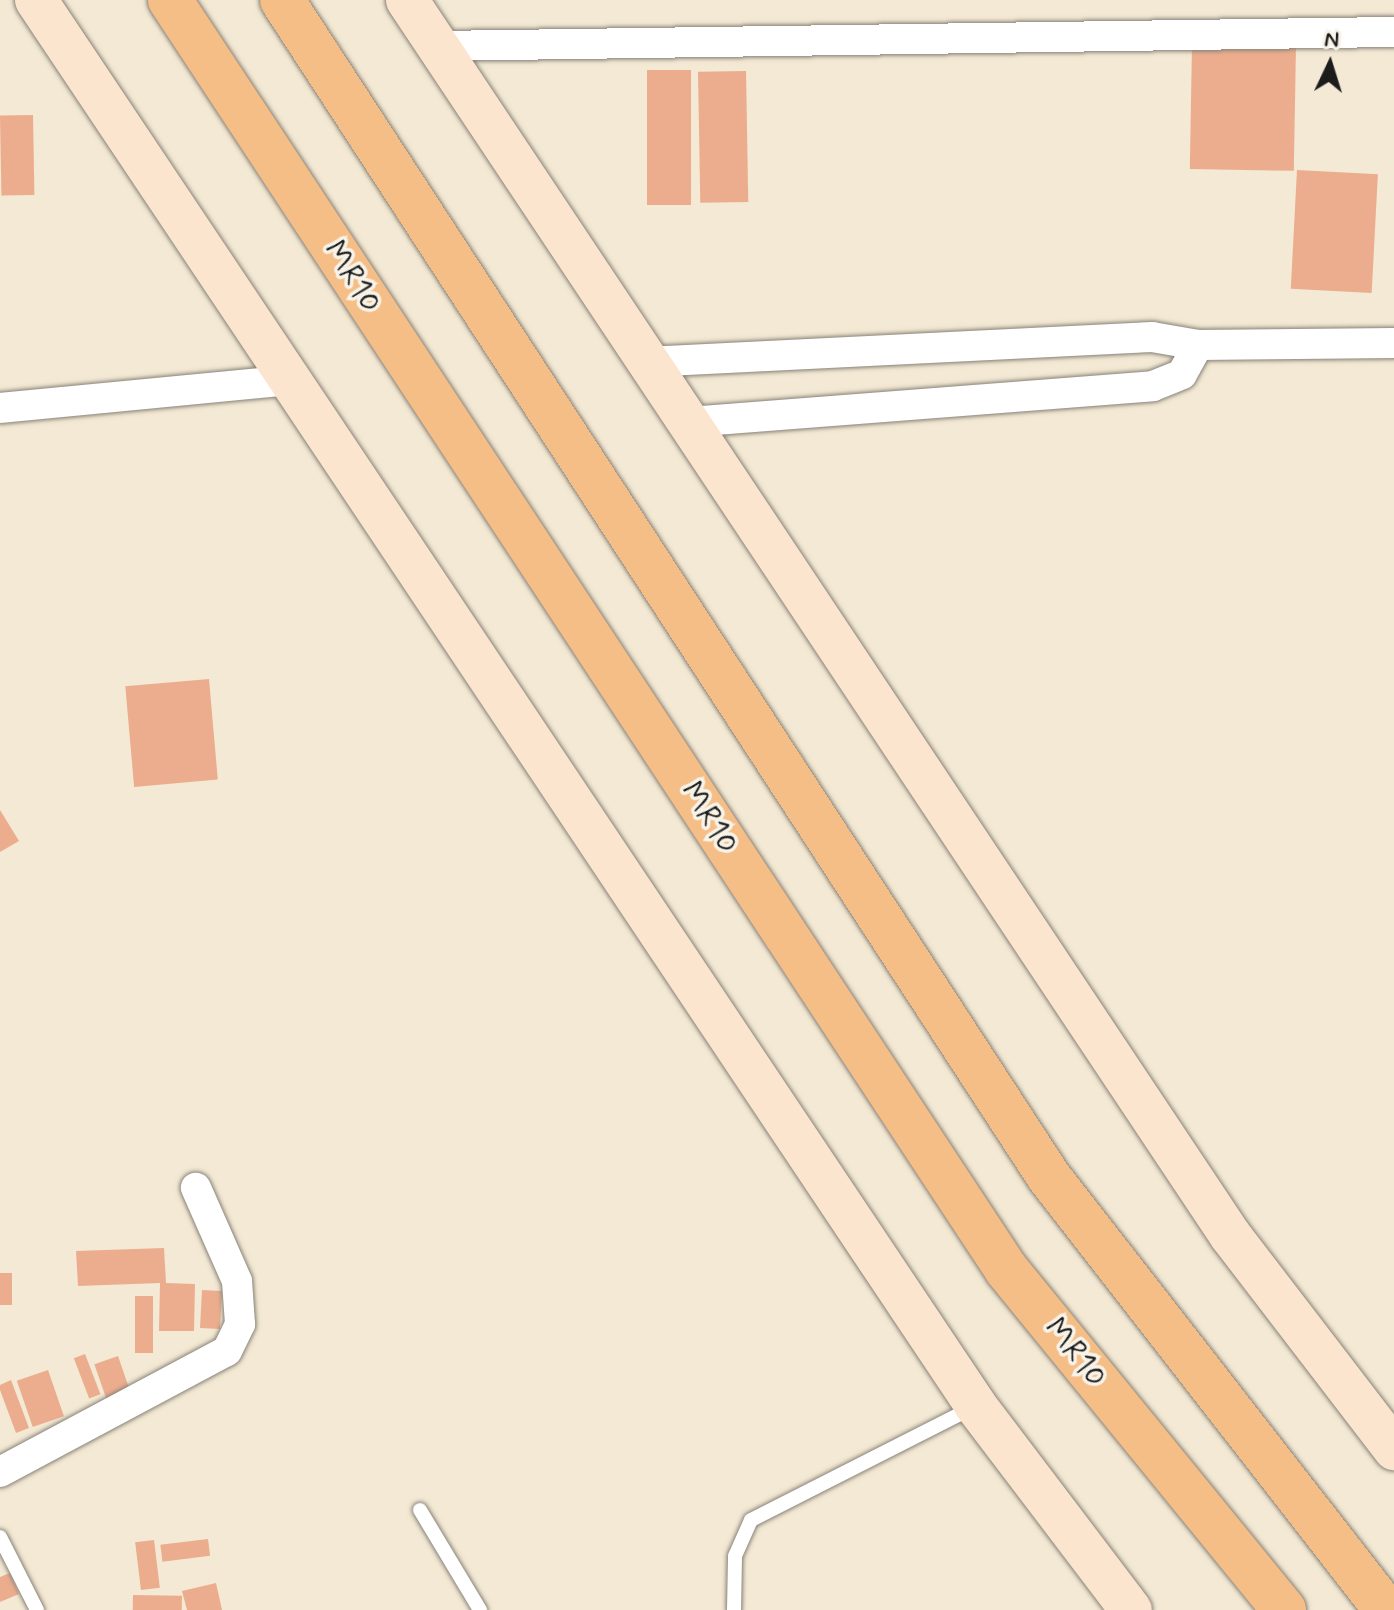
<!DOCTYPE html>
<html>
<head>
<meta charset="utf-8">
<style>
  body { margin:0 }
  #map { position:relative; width:1394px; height:1610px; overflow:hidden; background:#f3e9d4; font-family:Mynerve,sans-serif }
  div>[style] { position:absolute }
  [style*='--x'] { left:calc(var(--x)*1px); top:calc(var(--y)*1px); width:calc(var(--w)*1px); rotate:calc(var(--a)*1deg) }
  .building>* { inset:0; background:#ecad8e; transform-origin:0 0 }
  .roads { filter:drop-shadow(0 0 2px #888278) drop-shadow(0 0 2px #888278) }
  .lane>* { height:14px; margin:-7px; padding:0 7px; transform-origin:7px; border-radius:7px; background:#fff }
  .street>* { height:30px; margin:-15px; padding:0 15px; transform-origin:15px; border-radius:15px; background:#fff }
  .secondary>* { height:42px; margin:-21px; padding:0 21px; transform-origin:21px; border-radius:21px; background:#fbe5cf }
  .primary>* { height:44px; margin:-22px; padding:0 22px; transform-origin:22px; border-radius:22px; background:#f6be87 }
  span { translate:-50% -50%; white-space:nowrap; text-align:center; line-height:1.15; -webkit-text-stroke:7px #f7f3e8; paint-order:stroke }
  .street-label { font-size:32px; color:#1c1c1c }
  .north { position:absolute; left:1290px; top:24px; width:80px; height:80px; -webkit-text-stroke:6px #f7f3e8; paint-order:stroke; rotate:4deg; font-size:22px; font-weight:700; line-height:32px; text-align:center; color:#1c1c1c }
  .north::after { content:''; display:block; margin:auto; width:28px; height:36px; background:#1c1c1c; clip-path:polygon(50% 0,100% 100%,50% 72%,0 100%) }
</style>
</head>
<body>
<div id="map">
  <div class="building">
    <div style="left:1192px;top:44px;width:104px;height:125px;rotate:1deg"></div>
    <div style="left:647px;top:70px;width:44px;height:135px"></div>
    <div style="left:746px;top:71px;width:131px;height:48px;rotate:89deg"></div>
    <div style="left:33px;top:115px;width:80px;height:33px;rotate:89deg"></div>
    <div style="left:1297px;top:170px;width:81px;height:119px;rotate:3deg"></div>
    <div style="left:209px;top:679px;width:101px;height:84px;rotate:85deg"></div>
    <div style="clip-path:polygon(0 810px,19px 841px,0 852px)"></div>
    <div style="clip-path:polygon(164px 1248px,166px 1283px,195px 1284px,194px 1331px,159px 1331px,160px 1283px,78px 1286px,76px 1251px)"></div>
    <div style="left:0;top:1273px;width:12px;height:32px"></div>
    <div style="left:202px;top:1290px;width:20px;height:38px;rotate:3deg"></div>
    <div style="left:135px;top:1296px;width:18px;height:57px"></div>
    <div style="left:85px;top:1354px;width:43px;height:12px;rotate:69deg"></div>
    <div style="left:118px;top:1356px;width:37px;height:25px;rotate:71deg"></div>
    <div style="left:48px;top:1370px;width:49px;height:33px;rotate:71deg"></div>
    <div style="clip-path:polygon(11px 1380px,29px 1428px,16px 1433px,0 1390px,0 1385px)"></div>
    <div style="left:208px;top:1539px;width:17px;height:48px;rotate:83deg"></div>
    <div style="left:154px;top:1540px;width:48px;height:19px;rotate:83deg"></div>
    <div style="clip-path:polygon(10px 1573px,19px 1594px,0 1602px,0 1577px)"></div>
    <div style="clip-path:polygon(216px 1583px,222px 1610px,187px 1610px,182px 1591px)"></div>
    <div style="left:133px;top:1595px;width:49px;height:15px;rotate:1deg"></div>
  </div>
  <div class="roads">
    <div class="lane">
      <div style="--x:420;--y:1510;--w:117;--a:59"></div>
      <div style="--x:0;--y:1537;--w:82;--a:63.1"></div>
      <div style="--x:734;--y:1610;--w:54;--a:-88.9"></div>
      <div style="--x:735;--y:1556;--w:39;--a:-66"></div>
      <div style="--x:751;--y:1520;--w:250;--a:-26.9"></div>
    </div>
    <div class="street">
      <div style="--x:437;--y:46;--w:957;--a:-0.84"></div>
      <div style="--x:646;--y:362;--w:507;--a:-2.83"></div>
      <div style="--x:1152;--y:337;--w:47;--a:9.9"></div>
      <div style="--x:1198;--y:345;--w:196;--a:-0.6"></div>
      <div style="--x:0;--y:408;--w:292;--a:-5.5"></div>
      <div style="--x:689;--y:422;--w:465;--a:-4.4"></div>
      <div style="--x:1153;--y:386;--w:31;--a:-22"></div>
      <div style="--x:1182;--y:374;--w:33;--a:-61"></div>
      <div style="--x:0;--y:1472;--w:257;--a:-28.1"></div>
      <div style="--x:227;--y:1351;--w:30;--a:-64"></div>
      <div style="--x:240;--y:1324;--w:43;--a:-94"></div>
      <div style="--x:237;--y:1281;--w:102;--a:-113.8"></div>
    </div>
    <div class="secondary">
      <div style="--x:36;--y:0;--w:1691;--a:56.23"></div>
      <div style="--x:976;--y:1406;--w:256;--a:52.8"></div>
      <div style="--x:407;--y:0;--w:1484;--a:56.32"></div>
      <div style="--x:1230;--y:1235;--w:270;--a:52.5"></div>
    </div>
    <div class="primary">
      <div style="--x:170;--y:0;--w:1520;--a:56.62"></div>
      <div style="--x:1006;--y:1269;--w:440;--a:50.8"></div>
      <div style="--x:282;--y:0;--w:1405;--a:56.91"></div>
      <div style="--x:1049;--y:1177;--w:549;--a:52.11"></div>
    </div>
  </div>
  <div class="street-label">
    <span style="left:352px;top:277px;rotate:57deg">MR10</span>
    <span style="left:709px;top:818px;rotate:57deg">MR10</span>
    <span style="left:1075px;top:1353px;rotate:51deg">MR10</span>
  </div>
  <div class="north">N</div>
</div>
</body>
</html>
